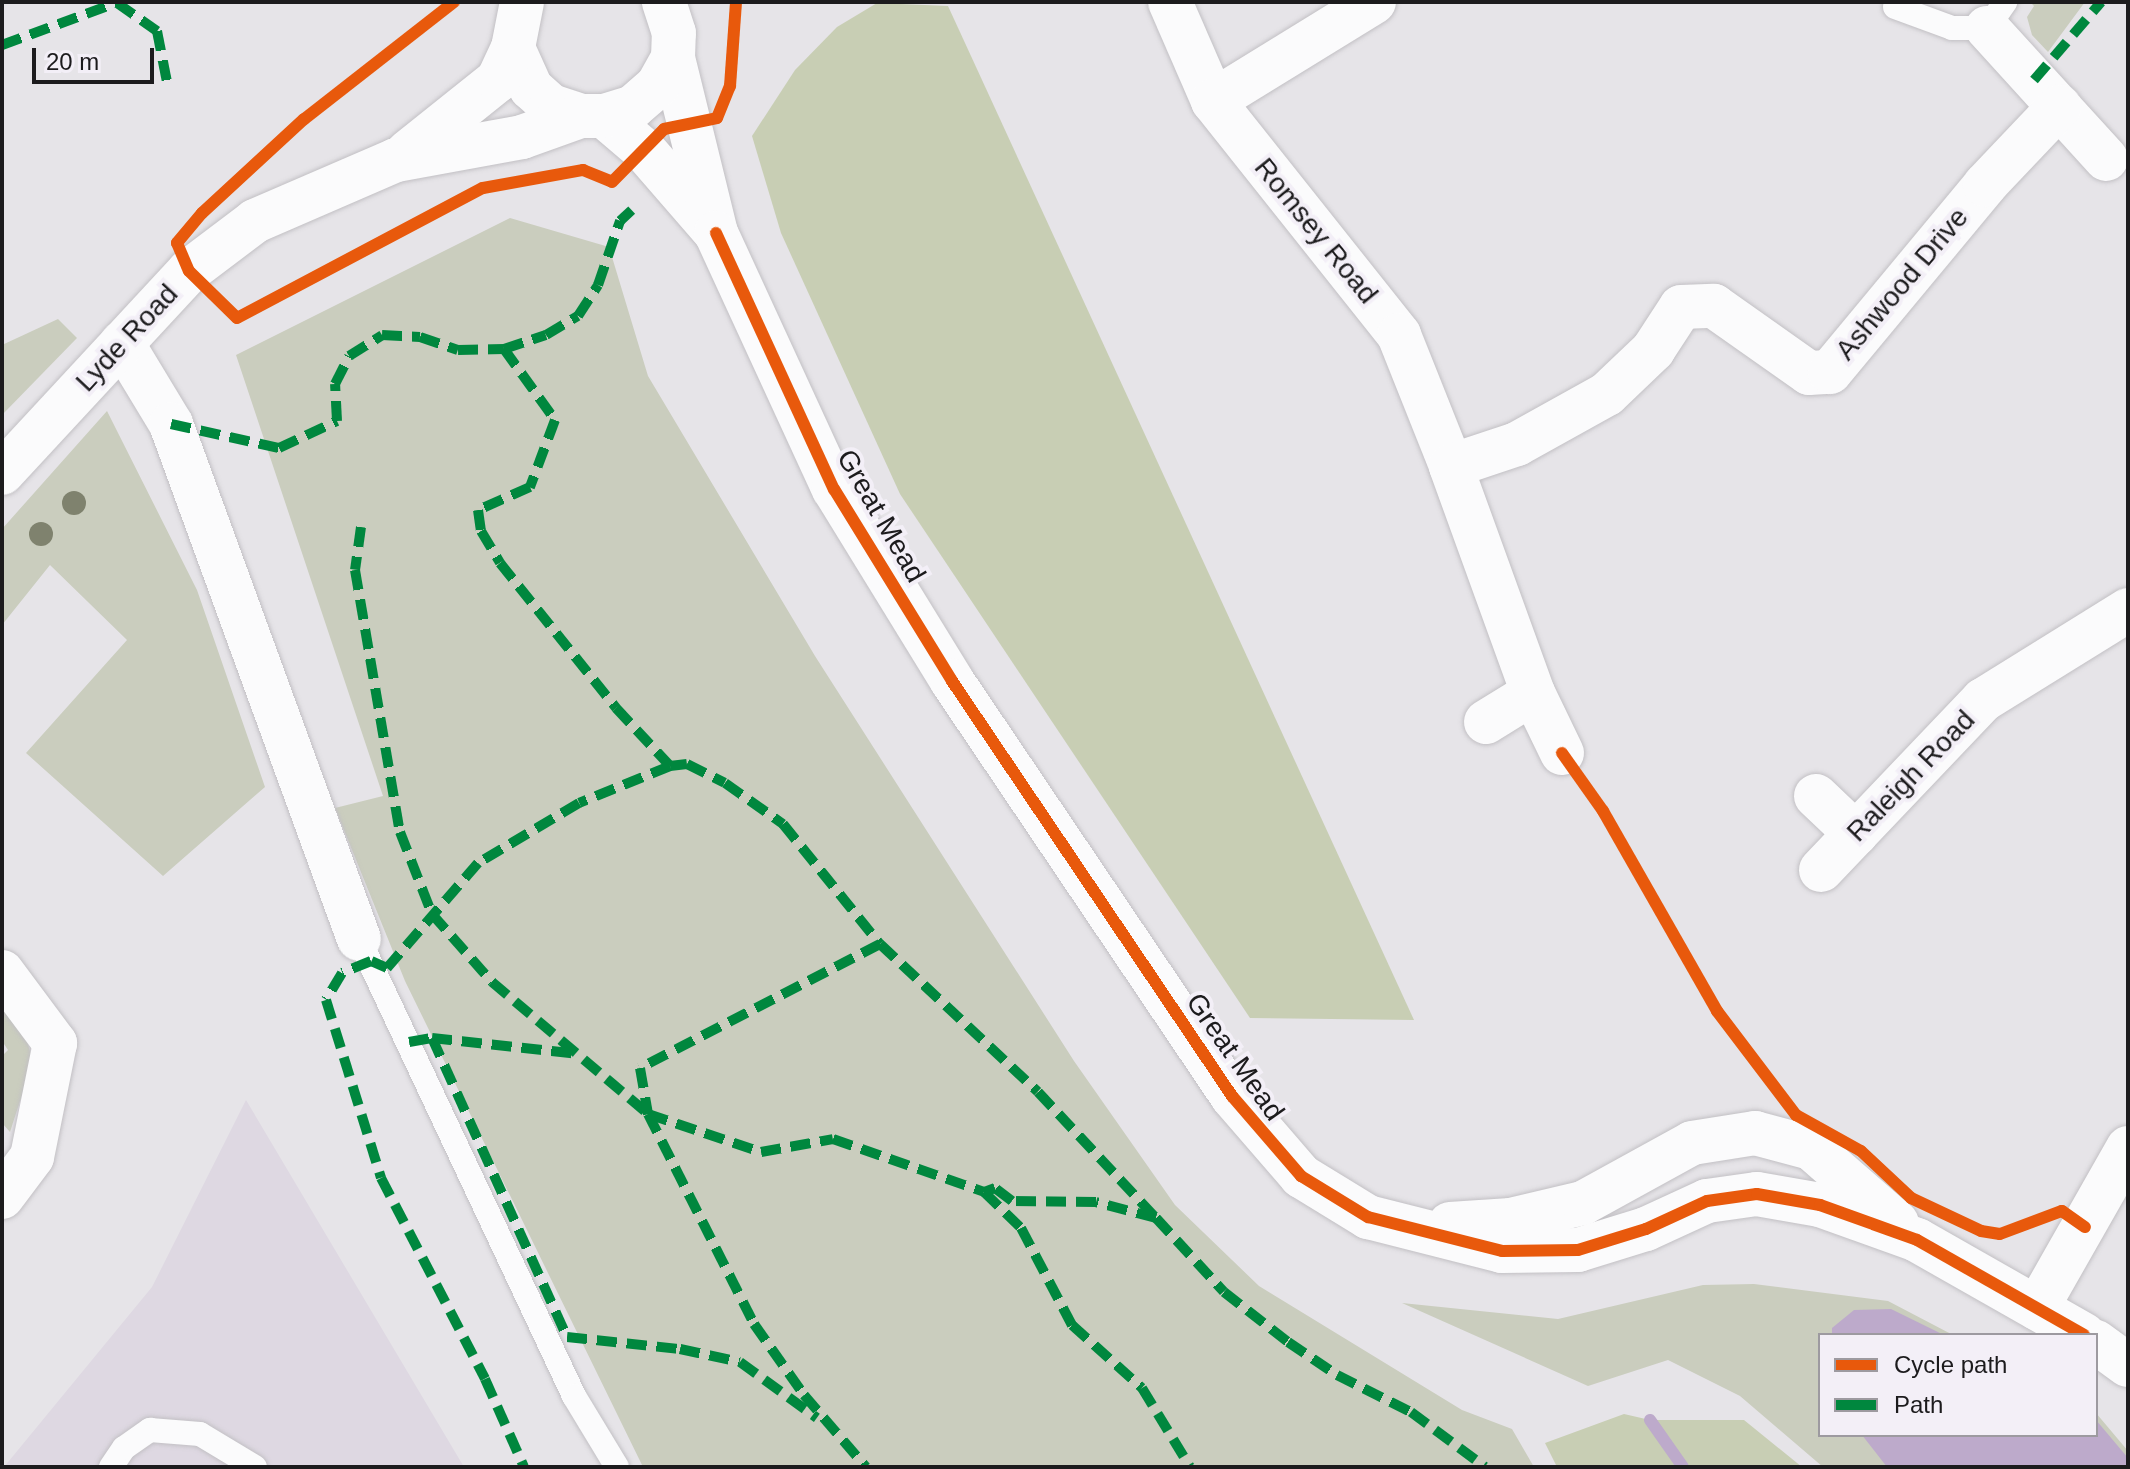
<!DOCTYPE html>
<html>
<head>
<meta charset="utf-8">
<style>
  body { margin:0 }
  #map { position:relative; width:2130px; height:1469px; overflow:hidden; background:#e6e4e8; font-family:Arial,sans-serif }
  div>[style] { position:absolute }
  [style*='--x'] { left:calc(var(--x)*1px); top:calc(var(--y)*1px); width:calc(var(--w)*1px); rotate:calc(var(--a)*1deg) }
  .built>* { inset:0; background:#ded8e2 }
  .green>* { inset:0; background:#cacdbe }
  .forest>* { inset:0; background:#c8ceb4 }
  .water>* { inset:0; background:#bdaacb }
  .stream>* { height:12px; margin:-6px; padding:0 6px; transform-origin:6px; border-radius:6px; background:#bdaacb }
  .roads { filter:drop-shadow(0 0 2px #c2c0c4) drop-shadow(0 0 2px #c2c0c4) }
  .service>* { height:24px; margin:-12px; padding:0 12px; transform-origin:12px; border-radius:12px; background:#fbfbfc }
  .minor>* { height:44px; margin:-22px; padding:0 22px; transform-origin:22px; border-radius:22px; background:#fbfbfc }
  .tertiary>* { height:44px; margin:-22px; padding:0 22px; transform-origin:22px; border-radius:22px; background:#fbfbfc }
  .quiet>* { height:10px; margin-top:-5px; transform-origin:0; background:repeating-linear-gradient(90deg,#00873e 0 20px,transparent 0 30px) }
  .cycleway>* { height:12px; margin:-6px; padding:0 6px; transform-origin:6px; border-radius:6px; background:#e8590c }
  .trees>* { width:24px; height:24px; margin:-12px; border-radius:50%; background:#7f826e }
  span { translate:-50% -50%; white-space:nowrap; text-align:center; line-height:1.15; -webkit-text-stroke:8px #f3eff7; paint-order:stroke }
  .street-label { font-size:28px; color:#1c1b1d }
  .frame { position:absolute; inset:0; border:4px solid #1c1b1d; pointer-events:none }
  .legend { position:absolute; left:1818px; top:1333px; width:280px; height:104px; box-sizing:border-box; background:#f3eff7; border:2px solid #9d9aa0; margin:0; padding:10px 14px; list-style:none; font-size:24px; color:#1c1b1d }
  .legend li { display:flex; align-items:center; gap:16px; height:40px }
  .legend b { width:40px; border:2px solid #9d9aa0 }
  .scale { position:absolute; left:32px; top:48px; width:122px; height:36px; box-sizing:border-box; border:4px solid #1c1b1d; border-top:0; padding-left:10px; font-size:24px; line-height:28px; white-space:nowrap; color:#1c1b1d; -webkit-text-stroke:6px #f3eff7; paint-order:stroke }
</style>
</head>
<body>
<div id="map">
  <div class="built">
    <div style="clip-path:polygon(246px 1100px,464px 1467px,4px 1467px,152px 1287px)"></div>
  </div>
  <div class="green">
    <div style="clip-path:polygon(2030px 2px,2085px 2px,2048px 52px,2032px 35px,2027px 17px,2034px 6px)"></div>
    <div style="clip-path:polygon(510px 218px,609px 247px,648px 376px,815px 656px,1074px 1061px,1175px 1205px,1259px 1286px,1462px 1410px,1512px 1429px,1534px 1467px,643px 1467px,405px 981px,335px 808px,383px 796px,236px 355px)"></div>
    <div style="clip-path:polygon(58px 319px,77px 338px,2px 415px,2px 345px)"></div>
    <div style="clip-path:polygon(107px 411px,197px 590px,265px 787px,163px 876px,26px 753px,127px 640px,50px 565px,2px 625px,2px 529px)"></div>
    <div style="clip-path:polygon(2px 992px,20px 1018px,33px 1061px,10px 1132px,2px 1123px,2px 1056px,8px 1050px,2px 1041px)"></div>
    <div style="clip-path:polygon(1754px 1284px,1888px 1301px,1953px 1335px,1820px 1335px,1820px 1435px,2096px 1435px,2096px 1413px,2128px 1451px,2128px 1467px,1823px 1467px,1740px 1396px,1668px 1360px,1588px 1386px,1402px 1303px,1558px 1319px,1703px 1285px)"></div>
  </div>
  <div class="forest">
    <div style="clip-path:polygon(877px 3px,948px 6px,1414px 1020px,1250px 1018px,900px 494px,781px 233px,752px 136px,795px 70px,837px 27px)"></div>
    <div style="clip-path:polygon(1624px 1414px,1650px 1420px,1744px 1420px,1802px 1467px,1557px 1467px,1545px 1443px)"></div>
  </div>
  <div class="water">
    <div style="clip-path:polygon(1891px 1309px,1944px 1335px,1832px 1335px,1832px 1328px,1854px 1310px)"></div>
    <div style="clip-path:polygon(2096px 1420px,2128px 1458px,2128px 1467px,1887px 1467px,1862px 1435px,2096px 1435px)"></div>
  </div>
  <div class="stream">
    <div style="--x:1650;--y:1420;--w:57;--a:54.9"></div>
  </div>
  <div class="roads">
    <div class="service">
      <div style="--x:1895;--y:7;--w:61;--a:20.2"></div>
      <div style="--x:1952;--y:28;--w:35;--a:0"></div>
      <div style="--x:1987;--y:28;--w:32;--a:-55"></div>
      <div style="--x:359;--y:939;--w:505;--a:64.8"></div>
      <div style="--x:574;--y:1396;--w:83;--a:58.8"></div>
      <div style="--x:111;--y:1467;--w:23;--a:-56"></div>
      <div style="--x:124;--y:1448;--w:32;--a:-35"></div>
      <div style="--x:150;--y:1430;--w:50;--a:4.6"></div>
      <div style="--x:200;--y:1434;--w:64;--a:31"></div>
    </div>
    <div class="minor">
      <div style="--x:1170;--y:2;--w:108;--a:66.5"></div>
      <div style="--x:1213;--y:101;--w:299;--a:51.5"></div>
      <div style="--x:1399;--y:335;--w:141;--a:68.3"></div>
      <div style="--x:1987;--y:28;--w:177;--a:47.7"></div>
      <div style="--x:1213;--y:101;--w:189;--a:-31.6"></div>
      <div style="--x:604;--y:116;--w:52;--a:40.4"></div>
      <div style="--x:644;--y:150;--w:110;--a:49.1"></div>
      <div style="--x:716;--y:233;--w:180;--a:-103.8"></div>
      <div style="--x:716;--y:233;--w:282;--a:65.3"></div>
      <div style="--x:834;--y:489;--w:225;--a:58.4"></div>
      <div style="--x:952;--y:681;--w:501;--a:55.99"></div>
      <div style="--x:1232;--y:1096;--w:106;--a:49.2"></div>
      <div style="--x:1301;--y:1176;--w:79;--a:31.5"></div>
      <div style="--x:1368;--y:1217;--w:138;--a:14.2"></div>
      <div style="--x:1502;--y:1251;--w:76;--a:-0.8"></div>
      <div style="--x:1578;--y:1250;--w:71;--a:-17.2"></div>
      <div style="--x:1646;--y:1229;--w:67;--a:-24.7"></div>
      <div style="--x:1707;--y:1201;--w:50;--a:-8"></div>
      <div style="--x:1757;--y:1194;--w:64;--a:9.9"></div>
      <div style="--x:1820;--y:1205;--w:103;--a:19.8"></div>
      <div style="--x:1917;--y:1240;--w:192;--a:29.6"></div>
      <div style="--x:122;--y:343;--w:95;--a:58.8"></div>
      <div style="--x:171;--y:424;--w:548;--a:69.95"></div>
      <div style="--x:1486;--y:722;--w:55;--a:-31.7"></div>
      <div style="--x:1562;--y:753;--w:67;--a:-115.8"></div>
      <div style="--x:1533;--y:693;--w:241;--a:-109.9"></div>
      <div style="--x:1451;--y:466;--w:70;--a:-18.4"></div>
      <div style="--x:1517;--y:444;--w:103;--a:-29.1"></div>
      <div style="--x:1607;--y:394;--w:64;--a:-43.7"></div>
      <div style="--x:1653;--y:350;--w:51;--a:-56.9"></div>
      <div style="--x:1681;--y:307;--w:33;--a:-2"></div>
      <div style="--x:1714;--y:306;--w:116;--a:35.2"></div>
      <div style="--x:1809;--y:373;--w:21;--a:-3"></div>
      <div style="--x:1830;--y:372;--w:243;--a:-50.3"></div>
      <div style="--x:1985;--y:185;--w:108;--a:-46.5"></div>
      <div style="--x:1816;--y:796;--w:55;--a:43.5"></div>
      <div style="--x:1821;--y:870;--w:235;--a:-46.4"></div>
      <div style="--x:1983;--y:700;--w:171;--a:-31.8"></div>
      <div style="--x:2;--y:972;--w:89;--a:53.3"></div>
      <div style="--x:55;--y:1043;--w:116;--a:101.4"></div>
      <div style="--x:32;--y:1157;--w:50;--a:126.9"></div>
      <div style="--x:1450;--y:1224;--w:61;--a:-3.8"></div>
      <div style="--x:1511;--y:1220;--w:74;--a:-13.3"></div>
      <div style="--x:1583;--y:1203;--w:124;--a:-28.8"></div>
      <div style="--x:1692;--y:1143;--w:64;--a:-9"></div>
      <div style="--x:1755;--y:1133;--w:58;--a:15"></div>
      <div style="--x:1811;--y:1148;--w:114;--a:41.1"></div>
      <div style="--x:2037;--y:1308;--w:184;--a:-60.4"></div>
      <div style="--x:2096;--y:1342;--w:39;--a:36"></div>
    </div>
    <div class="tertiary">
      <div style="--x:522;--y:2;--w:47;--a:101.1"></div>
      <div style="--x:513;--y:48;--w:44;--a:65.8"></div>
      <div style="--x:531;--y:88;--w:27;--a:42"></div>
      <div style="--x:551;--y:106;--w:32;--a:18"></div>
      <div style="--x:581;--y:116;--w:23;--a:0"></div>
      <div style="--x:604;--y:116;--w:30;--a:-17"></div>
      <div style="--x:633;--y:107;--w:33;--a:-41"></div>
      <div style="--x:658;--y:85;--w:31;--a:-61"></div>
      <div style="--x:673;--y:58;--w:25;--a:-88"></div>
      <div style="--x:674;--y:33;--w:33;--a:-108"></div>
      <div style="--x:408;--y:152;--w:115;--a:-38.7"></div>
      <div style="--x:498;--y:80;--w:35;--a:-65"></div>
      <div style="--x:2;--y:473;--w:275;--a:-47.2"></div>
      <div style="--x:189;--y:271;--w:83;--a:-37.1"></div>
      <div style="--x:255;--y:221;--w:154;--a:-23.4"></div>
      <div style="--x:396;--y:160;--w:128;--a:-10.3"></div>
      <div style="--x:522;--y:137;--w:63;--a:-19.6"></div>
    </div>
  </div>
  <div class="quiet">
    <div style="--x:117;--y:3;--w:49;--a:35"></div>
    <div style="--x:157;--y:31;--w:57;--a:78.9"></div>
    <div style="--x:2;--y:45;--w:124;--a:-20.3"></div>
    <div style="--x:2034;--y:80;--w:103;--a:-49.3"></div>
    <div style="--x:504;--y:349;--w:87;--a:54.3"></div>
    <div style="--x:555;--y:420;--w:72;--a:110.5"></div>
    <div style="--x:530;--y:487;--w:57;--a:156.1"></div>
    <div style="--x:478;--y:510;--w:21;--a:82"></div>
    <div style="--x:481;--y:531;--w:37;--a:59"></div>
    <div style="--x:500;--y:563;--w:186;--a:51.3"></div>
    <div style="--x:616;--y:708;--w:79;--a:47"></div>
    <div style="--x:670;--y:766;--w:98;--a:157.9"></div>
    <div style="--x:579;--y:803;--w:117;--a:149.3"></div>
    <div style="--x:478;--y:863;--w:139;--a:130.9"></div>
    <div style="--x:387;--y:968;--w:17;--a:-156"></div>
    <div style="--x:371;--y:961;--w:31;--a:158"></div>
    <div style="--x:342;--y:973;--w:31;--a:121"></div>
    <div style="--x:326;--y:1000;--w:186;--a:72.8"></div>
    <div style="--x:381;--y:1178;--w:226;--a:62.6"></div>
    <div style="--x:485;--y:1379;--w:96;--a:66.1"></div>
    <div style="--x:171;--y:424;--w:111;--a:12.5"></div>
    <div style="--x:279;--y:448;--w:64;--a:-25"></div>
    <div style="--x:337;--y:421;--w:37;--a:-93"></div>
    <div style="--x:335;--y:384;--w:31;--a:-63"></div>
    <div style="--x:349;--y:356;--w:39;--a:-32"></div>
    <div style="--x:382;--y:335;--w:38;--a:3"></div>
    <div style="--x:420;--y:337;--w:40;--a:18.9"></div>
    <div style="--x:458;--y:350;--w:46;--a:-1.2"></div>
    <div style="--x:504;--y:349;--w:44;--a:-18.4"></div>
    <div style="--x:546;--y:335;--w:37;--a:-31"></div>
    <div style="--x:578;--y:316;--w:37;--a:-57"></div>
    <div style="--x:598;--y:285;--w:68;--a:-71"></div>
    <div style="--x:620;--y:221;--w:16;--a:-43"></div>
    <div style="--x:361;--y:527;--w:43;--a:97.9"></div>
    <div style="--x:355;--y:570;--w:266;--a:80.3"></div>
    <div style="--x:400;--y:832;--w:88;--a:68.7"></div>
    <div style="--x:432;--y:914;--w:91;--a:48.6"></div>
    <div style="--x:492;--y:982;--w:204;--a:40.2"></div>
    <div style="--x:648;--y:1114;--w:119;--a:18.6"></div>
    <div style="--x:761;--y:1152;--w:73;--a:-10.2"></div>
    <div style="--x:833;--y:1139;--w:160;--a:19.3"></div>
    <div style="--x:984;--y:1192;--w:52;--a:44.2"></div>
    <div style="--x:1021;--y:1228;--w:110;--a:62.3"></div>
    <div style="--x:1072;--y:1325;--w:94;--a:42"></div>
    <div style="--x:1142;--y:1388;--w:92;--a:58.7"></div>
    <div style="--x:670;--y:766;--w:17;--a:-7"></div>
    <div style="--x:687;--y:764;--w:42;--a:26.6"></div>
    <div style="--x:725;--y:783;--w:71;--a:35.3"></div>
    <div style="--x:783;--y:824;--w:154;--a:51.1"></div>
    <div style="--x:880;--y:944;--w:270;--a:152.7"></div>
    <div style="--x:640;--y:1068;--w:47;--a:80.1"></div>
    <div style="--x:648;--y:1114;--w:235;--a:63.2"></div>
    <div style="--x:754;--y:1324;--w:87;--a:54.8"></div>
    <div style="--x:804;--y:1395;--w:95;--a:49.3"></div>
    <div style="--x:880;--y:944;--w:216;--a:43.1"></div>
    <div style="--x:1038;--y:1092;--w:173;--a:46.9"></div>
    <div style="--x:1156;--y:1218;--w:62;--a:-165.1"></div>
    <div style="--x:1096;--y:1202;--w:84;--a:-179.3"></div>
    <div style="--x:1012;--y:1201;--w:21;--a:-143"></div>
    <div style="--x:995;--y:1188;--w:12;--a:160"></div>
    <div style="--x:432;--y:1038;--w:328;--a:65.7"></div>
    <div style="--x:567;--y:1337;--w:114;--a:6.1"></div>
    <div style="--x:680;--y:1349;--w:61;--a:12.2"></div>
    <div style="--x:740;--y:1362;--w:95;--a:36"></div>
    <div style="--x:409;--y:1042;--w:23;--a:-10"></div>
    <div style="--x:432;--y:1038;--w:148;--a:6.2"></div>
    <div style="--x:1156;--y:1218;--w:100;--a:47.4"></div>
    <div style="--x:1224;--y:1292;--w:81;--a:38"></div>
    <div style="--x:1288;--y:1342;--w:59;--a:34"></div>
    <div style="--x:1337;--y:1375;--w:83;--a:26.6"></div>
    <div style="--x:1411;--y:1412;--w:92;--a:36.6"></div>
  </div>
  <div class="cycleway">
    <div style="--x:454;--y:2;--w:190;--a:142"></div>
    <div style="--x:304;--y:119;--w:139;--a:137.3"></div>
    <div style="--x:202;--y:213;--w:39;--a:130"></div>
    <div style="--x:177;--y:243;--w:30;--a:67"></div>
    <div style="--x:189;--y:271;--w:67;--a:44.4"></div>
    <div style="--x:237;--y:318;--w:278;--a:-27.9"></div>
    <div style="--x:483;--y:188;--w:102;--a:-10.2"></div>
    <div style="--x:583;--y:170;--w:31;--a:22"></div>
    <div style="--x:612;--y:182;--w:74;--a:-45.5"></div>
    <div style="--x:664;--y:129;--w:54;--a:-11.7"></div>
    <div style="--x:717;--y:118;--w:35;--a:-68"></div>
    <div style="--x:730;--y:86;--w:84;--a:-85.9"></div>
    <div style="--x:716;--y:233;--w:282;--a:65.3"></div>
    <div style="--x:834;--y:489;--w:225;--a:58.4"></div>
    <div style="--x:952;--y:681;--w:501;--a:55.99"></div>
    <div style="--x:1232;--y:1096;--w:106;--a:49.2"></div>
    <div style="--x:1301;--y:1176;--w:79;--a:31.5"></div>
    <div style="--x:1368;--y:1217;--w:138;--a:14.2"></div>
    <div style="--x:1502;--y:1251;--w:76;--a:-0.8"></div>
    <div style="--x:1578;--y:1250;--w:71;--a:-17.2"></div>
    <div style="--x:1646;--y:1229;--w:67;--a:-24.7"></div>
    <div style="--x:1707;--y:1201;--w:50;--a:-8"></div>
    <div style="--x:1757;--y:1194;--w:64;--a:9.9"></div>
    <div style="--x:1820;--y:1205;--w:103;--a:19.8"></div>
    <div style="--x:1917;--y:1240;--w:192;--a:29.6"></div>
    <div style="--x:1562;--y:753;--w:71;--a:54.7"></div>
    <div style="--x:1603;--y:811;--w:230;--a:60.3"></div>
    <div style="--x:1717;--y:1011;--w:131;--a:52.8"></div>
    <div style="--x:1796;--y:1115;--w:74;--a:29"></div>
    <div style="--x:1861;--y:1151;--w:69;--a:43.2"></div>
    <div style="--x:1911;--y:1198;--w:77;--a:25.2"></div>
    <div style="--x:1981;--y:1231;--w:19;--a:9"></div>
    <div style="--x:2000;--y:1234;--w:66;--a:-20.4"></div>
    <div style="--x:2062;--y:1211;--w:28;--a:35"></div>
  </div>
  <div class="trees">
    <div style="left:74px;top:503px"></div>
    <div style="left:41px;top:534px"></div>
  </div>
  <div class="street-label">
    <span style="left:1316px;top:231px;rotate:51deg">Romsey Road</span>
    <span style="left:1902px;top:284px;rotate:-50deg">Ashwood Drive</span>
    <span style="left:127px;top:338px;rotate:-47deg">Lyde Road</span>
    <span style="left:881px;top:516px;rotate:60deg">Great Mead</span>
    <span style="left:1911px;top:776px;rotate:-46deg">Raleigh Road</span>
    <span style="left:1235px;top:1057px;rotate:55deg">Great Mead</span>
  </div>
  <div class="frame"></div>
  <ul class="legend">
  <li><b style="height:10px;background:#e8590c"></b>Cycle path</li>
  <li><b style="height:10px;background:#00873e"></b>Path</li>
  </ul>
  <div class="scale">20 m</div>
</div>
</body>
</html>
